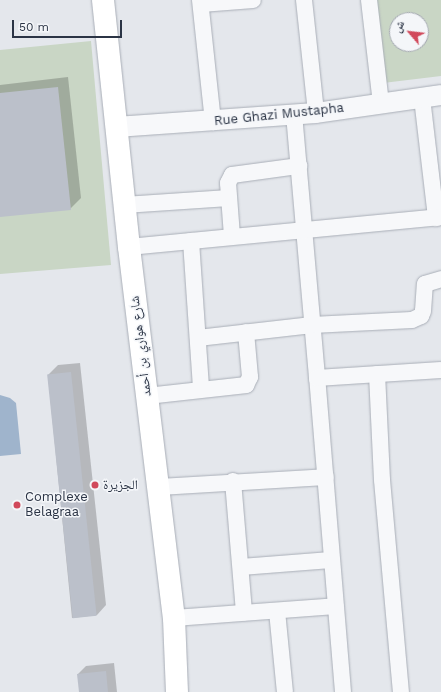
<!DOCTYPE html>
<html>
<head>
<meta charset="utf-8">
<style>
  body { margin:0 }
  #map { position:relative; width:441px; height:692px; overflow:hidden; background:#e4e7ec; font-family:"Work Sans","Noto Naskh Arabic",sans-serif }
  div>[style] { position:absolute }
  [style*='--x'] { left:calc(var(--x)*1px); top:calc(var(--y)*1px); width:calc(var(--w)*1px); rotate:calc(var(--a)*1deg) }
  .green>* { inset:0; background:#c9d6c5 }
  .water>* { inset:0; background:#9fb4cc }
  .shadow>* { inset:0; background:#0003 }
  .building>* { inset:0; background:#bbc0ca; transform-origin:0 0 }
  .roads { filter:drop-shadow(0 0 1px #a9aeb7) drop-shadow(0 0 1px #a9aeb7) }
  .minor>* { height:16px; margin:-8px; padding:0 8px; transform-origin:8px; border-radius:8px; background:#f7f8fa }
  .tertiary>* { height:20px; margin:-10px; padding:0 10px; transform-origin:10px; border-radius:10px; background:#f7f8fa }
  .secondary>* { height:22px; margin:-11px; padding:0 11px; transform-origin:11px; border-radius:11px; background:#fff }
  .dots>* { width:11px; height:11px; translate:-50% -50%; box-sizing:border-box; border:2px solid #f4f6f9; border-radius:50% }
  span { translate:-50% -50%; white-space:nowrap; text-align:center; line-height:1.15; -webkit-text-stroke:3px #f4f6f9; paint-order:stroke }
  .street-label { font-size:13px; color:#2b3445 }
  .poi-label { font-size:13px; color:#2b3445 }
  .left { translate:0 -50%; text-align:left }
  .north { position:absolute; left:389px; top:12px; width:40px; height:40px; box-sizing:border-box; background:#f4f6f9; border:1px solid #a4a8b1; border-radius:50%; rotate:298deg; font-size:11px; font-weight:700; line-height:16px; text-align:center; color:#2b3445 }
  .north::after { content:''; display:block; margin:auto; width:14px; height:18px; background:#d1495b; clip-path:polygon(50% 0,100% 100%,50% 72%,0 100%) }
  .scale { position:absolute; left:12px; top:20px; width:110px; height:18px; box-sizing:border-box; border:2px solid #2b3445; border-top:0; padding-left:5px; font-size:12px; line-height:14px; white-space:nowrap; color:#2b3445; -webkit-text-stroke:3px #f4f6f9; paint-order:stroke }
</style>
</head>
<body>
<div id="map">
  <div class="green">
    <div style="clip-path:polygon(evenodd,374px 0,441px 0,441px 76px,383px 83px,374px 0,397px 20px,421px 20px,421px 44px,397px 44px,397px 20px)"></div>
    <div style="clip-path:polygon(91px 41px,111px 265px,0 274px,0 50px)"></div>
  </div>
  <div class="water">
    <div style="clip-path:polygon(0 395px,10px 398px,16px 403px,21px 454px,0 456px)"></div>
  </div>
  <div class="shadow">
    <div style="clip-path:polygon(68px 77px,81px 198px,70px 209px,0 216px,0 85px)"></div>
    <div style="clip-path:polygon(80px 363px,106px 605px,97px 615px,72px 618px,48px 375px,58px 365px)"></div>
    <div style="clip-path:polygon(114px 663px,117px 692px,80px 692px,78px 674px,86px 666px)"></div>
  </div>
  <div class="building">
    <div style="clip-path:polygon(58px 87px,71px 210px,0 217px,0 93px)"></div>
    <div style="left:71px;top:372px;width:245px;height:24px;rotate:84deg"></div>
    <div style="clip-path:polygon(106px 671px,108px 692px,79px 692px,77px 674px)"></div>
  </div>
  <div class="roads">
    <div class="minor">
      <div style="--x:200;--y:0;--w:123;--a:83.9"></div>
      <div style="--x:304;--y:0;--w:114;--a:83.9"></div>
      <div style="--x:369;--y:0;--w:105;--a:83.4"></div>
      <div style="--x:201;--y:4;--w:52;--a:-4.4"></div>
      <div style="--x:422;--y:98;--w:121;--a:83.3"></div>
      <div style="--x:294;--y:114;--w:265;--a:85"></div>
      <div style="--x:124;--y:205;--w:105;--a:-3.8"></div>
      <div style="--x:232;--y:236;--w:53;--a:-94.3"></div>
      <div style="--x:228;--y:183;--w:9;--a:-63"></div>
      <div style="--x:232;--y:175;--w:68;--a:-7.7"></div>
      <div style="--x:191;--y:241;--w:148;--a:86.1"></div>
      <div style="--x:129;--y:247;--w:313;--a:-5.5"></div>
      <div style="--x:198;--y:338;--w:115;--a:-6.5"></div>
      <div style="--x:312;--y:325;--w:100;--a:-2.9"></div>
      <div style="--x:412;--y:320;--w:10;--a:-24"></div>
      <div style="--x:421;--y:316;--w:5;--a:-68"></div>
      <div style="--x:423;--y:311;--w:27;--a:-86"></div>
      <div style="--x:425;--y:284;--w:17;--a:-17"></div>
      <div style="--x:377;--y:374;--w:106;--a:87.3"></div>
      <div style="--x:382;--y:480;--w:213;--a:84.9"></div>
      <div style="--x:147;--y:396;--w:100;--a:-6.3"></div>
      <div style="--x:246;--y:385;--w:9;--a:-63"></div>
      <div style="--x:250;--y:377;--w:45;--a:-95.1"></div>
      <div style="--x:233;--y:481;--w:132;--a:85.2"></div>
      <div style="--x:159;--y:487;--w:167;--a:-3.4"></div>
      <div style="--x:241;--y:567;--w:90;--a:-4.4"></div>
      <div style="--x:277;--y:611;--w:81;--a:84.4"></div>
      <div style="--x:174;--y:618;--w:162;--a:-4.2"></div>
      <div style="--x:343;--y:692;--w:315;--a:-94.7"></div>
      <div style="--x:317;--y:378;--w:124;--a:-3.7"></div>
    </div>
    <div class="tertiary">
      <div style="--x:116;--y:127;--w:200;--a:-4"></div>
      <div style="--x:316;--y:113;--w:126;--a:-8.2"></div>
    </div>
    <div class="secondary">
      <div style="--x:103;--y:0;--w:248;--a:84"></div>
      <div style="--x:129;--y:247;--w:374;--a:83.1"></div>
      <div style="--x:174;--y:618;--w:74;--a:87.7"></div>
    </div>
  </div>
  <div class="dots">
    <div style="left:95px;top:485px;background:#d1495b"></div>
    <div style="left:17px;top:505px;background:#d1495b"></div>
  </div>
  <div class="street-label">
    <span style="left:279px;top:115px;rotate:-6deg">Rue Ghazi Mustapha</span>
    <span style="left:141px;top:346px;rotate:-97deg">شارع هواري بن أحمد</span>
  </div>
  <div class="poi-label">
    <span class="left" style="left:103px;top:485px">الجزيرة</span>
    <span class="left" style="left:25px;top:505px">Complexe<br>Belagraa</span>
  </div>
  <div class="north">ش</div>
  <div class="scale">50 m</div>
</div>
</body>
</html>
